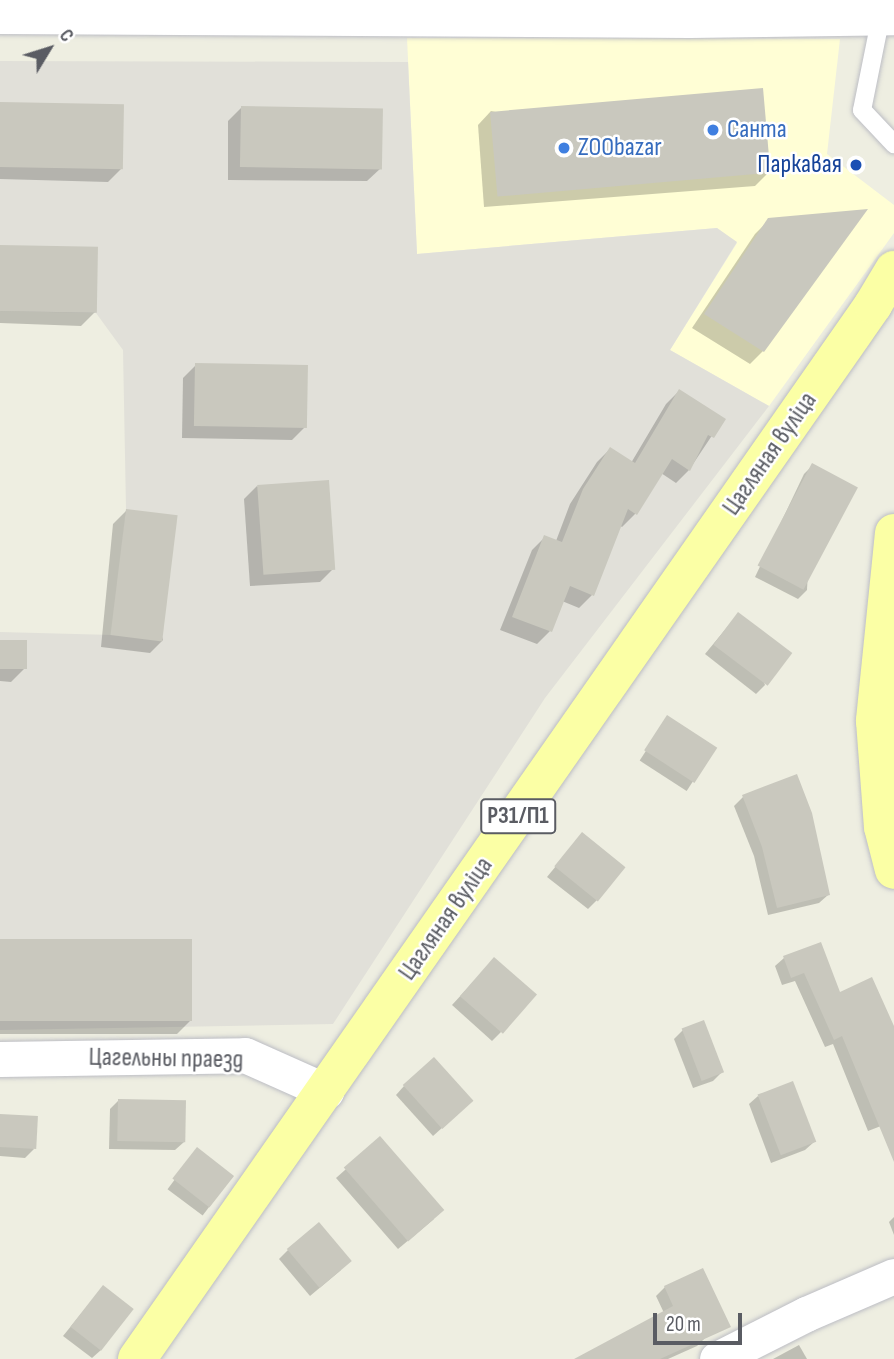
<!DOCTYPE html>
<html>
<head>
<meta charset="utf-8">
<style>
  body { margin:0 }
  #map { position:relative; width:894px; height:1359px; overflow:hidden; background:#eeeee1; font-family:"Sofia Sans Condensed",sans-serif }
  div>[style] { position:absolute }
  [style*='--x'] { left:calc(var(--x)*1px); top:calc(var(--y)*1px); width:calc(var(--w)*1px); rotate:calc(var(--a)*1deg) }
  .commercial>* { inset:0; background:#fffed5 }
  .industrial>* { inset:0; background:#e1e0d9 }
  .shadow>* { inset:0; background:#0003; transform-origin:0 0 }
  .building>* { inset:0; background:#c9c8be; transform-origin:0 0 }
  .roads { filter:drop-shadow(0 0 2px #bcbdc4) drop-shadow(0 0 2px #bcbdc4) }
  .lane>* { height:18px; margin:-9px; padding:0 9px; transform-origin:9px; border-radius:9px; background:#fff }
  .street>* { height:35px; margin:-17.5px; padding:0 17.5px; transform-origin:17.5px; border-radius:17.5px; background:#fff }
  .secondary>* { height:38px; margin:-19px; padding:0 19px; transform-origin:19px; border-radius:19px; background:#fff }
  .primary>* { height:38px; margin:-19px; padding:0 19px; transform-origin:19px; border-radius:19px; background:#fbffa5 }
  .dots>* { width:19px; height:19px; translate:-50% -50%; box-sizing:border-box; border:4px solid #fff; border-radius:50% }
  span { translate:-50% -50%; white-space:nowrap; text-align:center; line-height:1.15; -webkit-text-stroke:5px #fff; paint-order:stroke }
  .shield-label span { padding:2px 5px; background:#fff; border:2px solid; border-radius:5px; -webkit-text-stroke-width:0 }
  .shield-label { font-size:24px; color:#5a5c63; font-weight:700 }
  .shop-label { font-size:26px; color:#366cbe }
  .left { translate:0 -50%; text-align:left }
  .transit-label { font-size:26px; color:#164399 }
  .right { translate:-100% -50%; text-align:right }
  .street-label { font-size:26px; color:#5a5c63 }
  .north { position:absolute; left:14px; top:14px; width:70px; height:70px; -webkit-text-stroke:5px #fff; paint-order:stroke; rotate:52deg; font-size:19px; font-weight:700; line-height:28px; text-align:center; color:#5a5c63 }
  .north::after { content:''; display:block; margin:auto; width:24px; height:32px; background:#5a5c63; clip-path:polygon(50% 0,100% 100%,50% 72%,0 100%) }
  .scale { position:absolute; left:653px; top:1313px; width:89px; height:32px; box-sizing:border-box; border:4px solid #5a5c63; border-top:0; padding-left:9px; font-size:21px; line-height:24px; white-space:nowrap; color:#5a5c63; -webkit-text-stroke:5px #fff; paint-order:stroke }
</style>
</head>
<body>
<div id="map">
  <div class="commercial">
    <div style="clip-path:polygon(407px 38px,840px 39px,827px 154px,894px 205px,894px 233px,769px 406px,670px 350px,737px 243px,717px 228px,417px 254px)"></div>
  </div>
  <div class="industrial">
    <div style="clip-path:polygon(0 61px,408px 62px,417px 254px,717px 228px,737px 242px,670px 350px,769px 406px,545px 698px,333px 1024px,0 1030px,0 632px,113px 635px,126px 509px,123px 350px,96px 313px,0 311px)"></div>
  </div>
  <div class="shadow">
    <div style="clip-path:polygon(0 104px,121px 169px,108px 182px,0 179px)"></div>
    <div style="clip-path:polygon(241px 108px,381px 168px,367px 181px,228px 180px,228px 121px)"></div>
    <div style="clip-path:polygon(491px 111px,768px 173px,755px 186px,484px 207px,478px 125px)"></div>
    <div style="clip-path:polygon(769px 220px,763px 351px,750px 364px,692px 328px,755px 234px)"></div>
    <div style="clip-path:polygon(0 246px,95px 312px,81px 326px,0 323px)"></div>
    <div style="clip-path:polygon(196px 365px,306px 426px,292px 440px,182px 438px,183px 378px)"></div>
    <div style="clip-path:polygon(679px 391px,723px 419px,689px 470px,676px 483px,661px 473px,635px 514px,622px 527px,619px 525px,592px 595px,579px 608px,562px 601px,550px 631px,537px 644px,500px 630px,532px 550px,545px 537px,556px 541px,570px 504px,597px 462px,610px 449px,631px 463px,666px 404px)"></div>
    <div style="clip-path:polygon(813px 465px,807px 590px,798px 599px,755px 577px,804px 474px)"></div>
    <div style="clip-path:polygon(257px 486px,333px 569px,320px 582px,250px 586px,244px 499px)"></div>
    <div style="clip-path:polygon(126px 511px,163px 640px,150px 653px,101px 647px,113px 524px)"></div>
    <div style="clip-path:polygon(738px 614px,765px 685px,756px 694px,705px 654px)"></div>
    <div style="clip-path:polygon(0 641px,25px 668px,11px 682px,0 681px)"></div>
    <div style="left:668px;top:717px;width:56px;height:52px;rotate:33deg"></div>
    <div style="clip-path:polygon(743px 797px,828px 895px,819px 903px,768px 915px,754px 856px,734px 806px)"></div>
    <div style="clip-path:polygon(574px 844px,597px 900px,588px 909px,547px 877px)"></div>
    <div style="clip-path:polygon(0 941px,190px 1021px,177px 1034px,0 1034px)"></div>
    <div style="clip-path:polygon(784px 958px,839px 994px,894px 1052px,894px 1121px,868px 1131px,833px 1044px,825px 1047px,795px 981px,782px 985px,775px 966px)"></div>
    <div style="clip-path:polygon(486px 968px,501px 1032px,492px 1041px,452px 1005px)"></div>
    <div style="clip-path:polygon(683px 1030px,722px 1072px,713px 1081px,693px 1088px,674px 1039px)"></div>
    <div style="clip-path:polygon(404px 1086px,462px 1110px,433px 1136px,396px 1095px)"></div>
    <div style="clip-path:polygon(758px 1096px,814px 1142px,805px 1150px,771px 1163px,749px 1104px)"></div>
    <div style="clip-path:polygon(119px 1100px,184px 1142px,175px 1150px,109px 1149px,110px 1109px)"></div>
    <div style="clip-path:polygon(0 1115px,34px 1149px,25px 1158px,0 1156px)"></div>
    <div style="clip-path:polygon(380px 1139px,434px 1219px,398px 1249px,336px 1178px)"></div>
    <div style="left:197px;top:1150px;width:44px;height:49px;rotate:37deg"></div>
    <div style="clip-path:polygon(894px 1217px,894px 1235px,889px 1222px)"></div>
    <div style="clip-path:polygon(288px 1250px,341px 1270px,310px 1296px,279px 1259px)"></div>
    <div style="clip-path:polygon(103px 1287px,101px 1350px,92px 1358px,63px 1336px)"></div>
    <div style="clip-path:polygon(665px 1287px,706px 1337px,697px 1346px,668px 1359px,582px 1359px,664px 1313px,656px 1296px)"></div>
    <div style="clip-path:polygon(799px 1345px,807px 1359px,773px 1359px)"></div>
  </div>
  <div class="building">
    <div style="left:763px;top:88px;width:85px;height:274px;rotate:85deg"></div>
    <div style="left:0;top:102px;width:124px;height:65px;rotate:1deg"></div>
    <div style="left:241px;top:106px;width:142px;height:61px;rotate:1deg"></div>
    <div style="clip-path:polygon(868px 209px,764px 352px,704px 314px,768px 218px)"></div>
    <div style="left:0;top:245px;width:98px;height:66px;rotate:1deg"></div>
    <div style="left:195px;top:363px;width:113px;height:63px;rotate:1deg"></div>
    <div style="clip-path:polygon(679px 389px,726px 419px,714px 438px,708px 435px,690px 471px,672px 459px,637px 515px,628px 509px,594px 596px,570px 586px,552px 632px,512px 617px,544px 535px,562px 542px,583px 489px,610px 447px,635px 463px)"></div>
    <div style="left:812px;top:463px;width:52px;height:116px;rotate:28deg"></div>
    <div style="left:329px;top:480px;width:90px;height:72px;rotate:86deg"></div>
    <div style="left:126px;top:509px;width:52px;height:127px;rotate:7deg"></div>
    <div style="left:738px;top:612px;width:68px;height:41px;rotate:37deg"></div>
    <div style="left:0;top:640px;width:27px;height:29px"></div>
    <div style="left:667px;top:715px;width:60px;height:42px;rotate:33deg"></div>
    <div style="clip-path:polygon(797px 774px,812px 813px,830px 895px,777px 908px,762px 847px,742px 795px)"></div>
    <div style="left:582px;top:832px;width:56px;height:44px;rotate:39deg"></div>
    <div style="left:0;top:939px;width:192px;height:82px"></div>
    <div style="clip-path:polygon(821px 942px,840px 992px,872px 977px,894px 1026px,894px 1162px,842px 1036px,834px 1040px,804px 973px,791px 978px,783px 956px)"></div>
    <div style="left:494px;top:957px;width:57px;height:52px;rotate:41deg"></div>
    <div style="left:704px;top:1020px;width:56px;height:24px;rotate:69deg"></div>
    <div style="left:434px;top:1057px;width:59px;height:42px;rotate:48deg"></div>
    <div style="left:793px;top:1081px;width:65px;height:38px;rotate:69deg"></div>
    <div style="left:118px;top:1099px;width:68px;height:42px;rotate:1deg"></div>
    <div style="left:0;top:1114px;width:38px;height:33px;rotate:3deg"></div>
    <div style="left:380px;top:1136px;width:98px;height:48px;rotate:49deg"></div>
    <div style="left:197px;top:1147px;width:47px;height:40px;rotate:38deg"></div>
    <div style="left:319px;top:1222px;width:51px;height:42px;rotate:50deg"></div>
    <div style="clip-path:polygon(703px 1268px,731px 1327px,660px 1359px,574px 1359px,673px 1306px,664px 1286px)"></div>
    <div style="left:103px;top:1285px;width:39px;height:53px;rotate:38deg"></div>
  </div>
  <div class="roads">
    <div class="lane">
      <div style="--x:881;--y:16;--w:96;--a:101.4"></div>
      <div style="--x:862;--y:110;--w:47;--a:46.7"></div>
    </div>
    <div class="street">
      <div style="--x:0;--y:1059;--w:245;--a:-0.9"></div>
      <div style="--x:245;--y:1055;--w:89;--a:24"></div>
      <div style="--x:717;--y:1359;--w:100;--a:-26.8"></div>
      <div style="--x:806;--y:1314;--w:96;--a:-23.4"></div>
    </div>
    <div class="secondary">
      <div style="--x:0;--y:15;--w:690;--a:0.33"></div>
      <div style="--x:690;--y:19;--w:204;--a:-0.8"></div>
    </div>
    <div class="primary">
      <div style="--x:894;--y:533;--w:189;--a:95.8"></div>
      <div style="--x:875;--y:721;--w:106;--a:85.7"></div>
      <div style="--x:883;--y:827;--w:44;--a:75.7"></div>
      <div style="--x:137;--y:1359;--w:1286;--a:-55.07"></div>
      <div style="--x:873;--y:305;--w:41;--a:-59"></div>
    </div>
  </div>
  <div class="dots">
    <div style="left:713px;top:130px;background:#3f7fe0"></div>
    <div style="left:564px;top:148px;background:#3f7fe0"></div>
    <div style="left:856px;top:165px;background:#1a4fb4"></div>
  </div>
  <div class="shield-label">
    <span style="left:518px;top:816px">Р31/П1</span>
  </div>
  <div class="shop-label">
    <span class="left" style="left:727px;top:130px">Санта</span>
    <span class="left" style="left:578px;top:148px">ZOObazar</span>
  </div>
  <div class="transit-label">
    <span class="right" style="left:842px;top:165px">Паркавая</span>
  </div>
  <div class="street-label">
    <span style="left:770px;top:454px;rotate:-55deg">Цагляная вуліца</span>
    <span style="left:446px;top:919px;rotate:-55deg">Цагляная вуліца</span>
    <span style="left:166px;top:1059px;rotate:1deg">Цагельны праезд</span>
  </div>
  <div class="north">С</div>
  <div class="scale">20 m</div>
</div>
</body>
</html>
